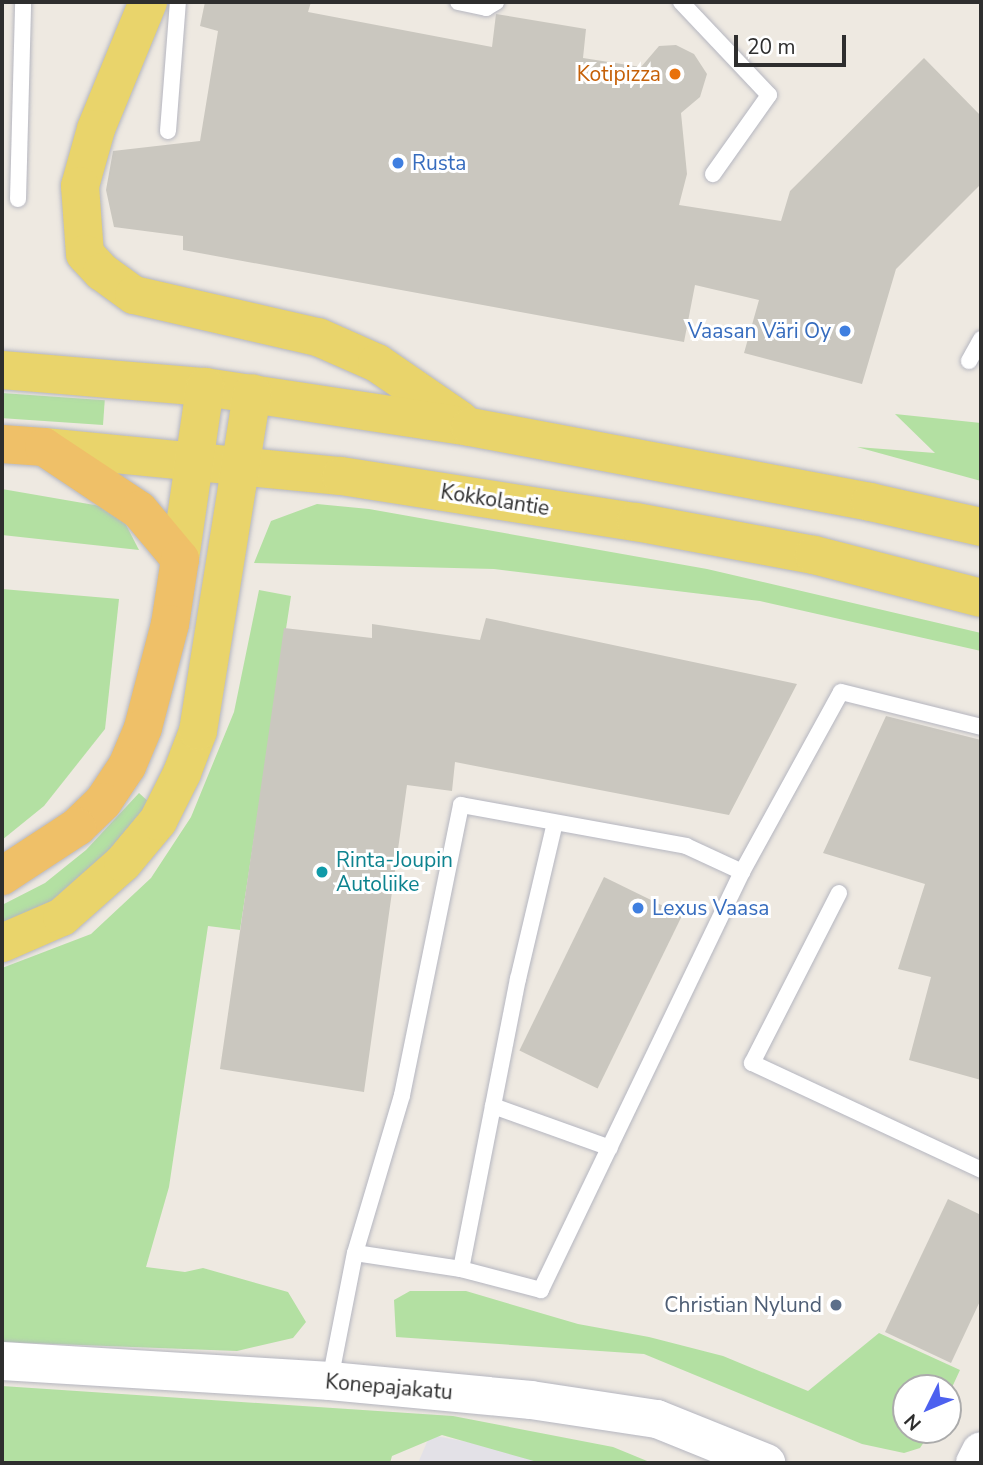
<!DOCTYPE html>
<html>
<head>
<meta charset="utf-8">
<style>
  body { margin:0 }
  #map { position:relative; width:983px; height:1465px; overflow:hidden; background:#eee9e1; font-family:"Nunito Sans",sans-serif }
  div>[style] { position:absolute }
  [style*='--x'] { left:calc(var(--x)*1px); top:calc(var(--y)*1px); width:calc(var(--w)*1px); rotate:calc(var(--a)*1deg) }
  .industrial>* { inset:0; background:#e3e1e7 }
  .green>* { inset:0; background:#b3e0a2; transform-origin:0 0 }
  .building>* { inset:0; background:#cac7bf; transform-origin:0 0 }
  .roads { filter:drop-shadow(0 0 2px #b5b6c0) drop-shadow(0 0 2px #b5b6c0) }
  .service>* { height:16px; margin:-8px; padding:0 8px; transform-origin:8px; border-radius:8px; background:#fff }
  .tertiary>* { height:38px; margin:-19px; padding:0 19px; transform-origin:19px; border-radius:19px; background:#fff }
  .primary>* { height:38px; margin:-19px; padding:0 19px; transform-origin:19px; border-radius:19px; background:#e9d46b }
  .trunk>* { height:38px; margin:-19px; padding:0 19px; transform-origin:19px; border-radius:19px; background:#efc068 }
  .dots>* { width:19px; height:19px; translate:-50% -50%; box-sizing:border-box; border:4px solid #fff; border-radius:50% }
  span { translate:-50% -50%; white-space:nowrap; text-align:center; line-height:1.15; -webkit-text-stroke:6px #fff; paint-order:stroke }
  .food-label { font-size:21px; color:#c56008 }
  .right { translate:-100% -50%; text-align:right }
  .shop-label { font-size:21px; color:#366cbe }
  .left { translate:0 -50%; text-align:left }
  .street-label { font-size:21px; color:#2e2e2e }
  .culture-label { font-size:21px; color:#0d838f }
  .service-label { font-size:21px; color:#4e5e75 }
  .frame { position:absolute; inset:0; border:4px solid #2e2e2e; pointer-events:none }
  .north { position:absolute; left:892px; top:1374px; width:70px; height:70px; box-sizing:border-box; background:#fff; border:2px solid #ababab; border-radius:50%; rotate:227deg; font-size:19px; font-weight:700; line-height:28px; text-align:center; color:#2e2e2e }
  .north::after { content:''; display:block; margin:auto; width:24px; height:32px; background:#4d61ef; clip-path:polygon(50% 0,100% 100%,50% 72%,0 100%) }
  .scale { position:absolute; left:734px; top:35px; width:112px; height:32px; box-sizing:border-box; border:4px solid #2e2e2e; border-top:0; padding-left:9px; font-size:21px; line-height:24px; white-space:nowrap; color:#2e2e2e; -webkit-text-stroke:5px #fff; paint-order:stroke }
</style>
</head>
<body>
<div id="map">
  <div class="industrial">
    <div style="clip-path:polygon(430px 1435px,582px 1463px,418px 1463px)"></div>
  </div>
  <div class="green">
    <div style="left:2px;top:393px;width:103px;height:25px;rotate:4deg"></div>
    <div style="clip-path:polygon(895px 414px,981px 423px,981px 481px,857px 447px,935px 453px)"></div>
    <div style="clip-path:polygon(2px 489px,106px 507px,123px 519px,139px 550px,2px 535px)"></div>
    <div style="clip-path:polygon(317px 504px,369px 509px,707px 569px,981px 633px,981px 651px,760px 601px,494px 569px,254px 563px,271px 521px)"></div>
    <div style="clip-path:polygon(2px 589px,119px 599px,105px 729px,44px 806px,2px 840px)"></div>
    <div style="clip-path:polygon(259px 590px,291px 596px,240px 930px,208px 926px,169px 1187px,146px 1267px,185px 1272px,203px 1268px,288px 1292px,306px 1322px,293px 1338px,237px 1351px,2px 1342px,2px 968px,91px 934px,151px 878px,191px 817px,234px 712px)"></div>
    <div style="clip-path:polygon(139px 793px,150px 803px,89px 878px,34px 913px,2px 924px,2px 905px,45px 883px,86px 850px)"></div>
    <div style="clip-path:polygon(410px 1291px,466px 1291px,578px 1324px,649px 1337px,723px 1356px,808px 1391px,879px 1333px,960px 1370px,948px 1396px,948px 1388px,906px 1388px,906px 1430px,932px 1430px,920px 1448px,904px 1453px,862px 1444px,644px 1354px,396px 1337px,394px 1300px)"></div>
    <div style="clip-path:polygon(2px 1386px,453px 1416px,613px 1447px,652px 1463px,541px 1463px,442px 1435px,392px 1456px,390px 1463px,2px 1463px)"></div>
  </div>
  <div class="building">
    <div style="clip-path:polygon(205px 2px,311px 2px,308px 12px,492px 47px,496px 14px,586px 29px,583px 58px,641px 67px,659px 46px,676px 45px,694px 54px,707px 74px,700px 97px,681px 113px,687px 174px,679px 205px,781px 221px,790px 191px,924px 58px,981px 116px,981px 184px,896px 269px,862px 384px,744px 353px,759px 300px,695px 285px,684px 342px,183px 250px,183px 236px,114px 227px,106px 190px,113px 151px,200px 141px,218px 31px,200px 26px)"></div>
    <div style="clip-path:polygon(486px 618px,797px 684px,729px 815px,455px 762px,452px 791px,407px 785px,364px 1092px,220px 1069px,284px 628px,372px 638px,372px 624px,480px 640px)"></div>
    <div style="clip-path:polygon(886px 716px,981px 740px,981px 1080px,909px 1060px,931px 977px,898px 969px,925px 884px,823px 853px)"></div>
    <div style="left:604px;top:877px;width:87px;height:193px;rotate:26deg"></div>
    <div style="clip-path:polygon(948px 1199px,981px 1215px,981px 1299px,951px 1363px,885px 1332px)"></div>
  </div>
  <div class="roads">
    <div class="service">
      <div style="--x:458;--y:2;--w:29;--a:12"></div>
      <div style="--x:486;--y:8;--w:12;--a:-31"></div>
      <div style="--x:681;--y:2;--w:128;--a:46.6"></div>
      <div style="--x:769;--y:95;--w:97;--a:125.3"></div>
      <div style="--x:168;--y:131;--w:129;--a:-85.6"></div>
      <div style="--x:18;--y:199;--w:197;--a:-88.5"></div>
      <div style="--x:969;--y:361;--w:25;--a:-61"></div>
      <div style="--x:742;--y:872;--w:205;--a:-61.2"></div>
      <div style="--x:841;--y:692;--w:144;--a:14"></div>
      <div style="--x:839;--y:893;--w:191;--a:117.1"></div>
      <div style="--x:752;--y:1063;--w:253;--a:25"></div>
      <div style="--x:493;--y:1106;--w:124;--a:19.7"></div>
      <div style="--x:461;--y:1269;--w:296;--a:-78.9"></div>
      <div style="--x:518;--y:979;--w:160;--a:-76.7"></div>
      <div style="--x:330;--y:1380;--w:129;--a:-78.9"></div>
      <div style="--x:355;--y:1253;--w:165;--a:-73.4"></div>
      <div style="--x:402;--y:1095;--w:296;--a:-78.5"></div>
      <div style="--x:461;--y:805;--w:229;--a:10.3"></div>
      <div style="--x:686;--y:846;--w:62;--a:24.9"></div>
      <div style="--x:742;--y:872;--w:464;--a:115.7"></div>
      <div style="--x:541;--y:1290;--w:83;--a:-165.3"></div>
      <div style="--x:461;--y:1269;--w:107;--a:-171.4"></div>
    </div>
    <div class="tertiary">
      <div style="--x:2;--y:1361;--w:329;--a:3.5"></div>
      <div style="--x:330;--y:1381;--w:202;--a:5.4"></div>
      <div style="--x:531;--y:1400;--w:127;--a:8.6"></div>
      <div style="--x:657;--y:1419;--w:118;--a:22"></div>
      <div style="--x:975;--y:1463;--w:13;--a:-63"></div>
    </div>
    <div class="primary">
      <div style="--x:148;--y:2;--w:137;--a:112.3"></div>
      <div style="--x:96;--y:129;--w:59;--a:105.7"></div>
      <div style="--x:80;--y:186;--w:68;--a:85.8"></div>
      <div style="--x:85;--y:254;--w:25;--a:47"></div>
      <div style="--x:102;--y:272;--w:39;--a:36"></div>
      <div style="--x:134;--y:295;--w:189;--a:12.9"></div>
      <div style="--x:318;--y:337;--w:64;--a:23.8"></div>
      <div style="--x:377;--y:363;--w:101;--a:34.5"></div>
      <div style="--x:2;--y:370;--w:204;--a:4.8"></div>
      <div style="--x:205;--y:387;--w:268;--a:8.6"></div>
      <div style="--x:470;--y:427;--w:407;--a:10.6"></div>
      <div style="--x:870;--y:502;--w:114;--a:12.7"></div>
      <div style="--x:44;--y:447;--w:298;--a:5.6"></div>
      <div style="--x:341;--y:476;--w:299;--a:8.9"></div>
      <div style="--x:636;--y:522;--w:181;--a:10.5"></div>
      <div style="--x:814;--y:555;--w:172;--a:14.4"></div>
      <div style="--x:180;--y:559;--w:174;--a:-81.7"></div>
      <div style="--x:2;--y:943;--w:65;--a:-23.4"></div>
      <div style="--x:62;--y:917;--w:81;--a:-41.5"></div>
      <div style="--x:123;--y:863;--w:55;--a:-50.2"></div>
      <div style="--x:158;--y:821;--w:54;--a:-63.4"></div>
      <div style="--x:182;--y:773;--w:45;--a:-69.1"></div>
      <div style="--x:198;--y:731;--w:342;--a:-80.9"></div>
    </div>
    <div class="trunk">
      <div style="--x:2;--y:444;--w:42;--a:4.1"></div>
      <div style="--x:44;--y:447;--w:114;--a:33.6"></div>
      <div style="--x:139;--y:510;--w:64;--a:50.1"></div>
      <div style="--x:180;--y:559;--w:66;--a:98.7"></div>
      <div style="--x:170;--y:624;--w:107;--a:104.6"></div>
      <div style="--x:143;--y:728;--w:41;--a:112.8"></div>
      <div style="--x:127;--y:766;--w:43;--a:123.7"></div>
      <div style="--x:103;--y:802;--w:36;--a:136"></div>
      <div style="--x:77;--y:827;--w:90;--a:146.8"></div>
    </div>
  </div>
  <div class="dots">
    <div style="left:675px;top:74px;background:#e8710a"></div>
    <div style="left:398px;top:163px;background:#3f7fe0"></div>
    <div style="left:845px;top:331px;background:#3f7fe0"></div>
    <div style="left:322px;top:872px;background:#0f9aa8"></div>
    <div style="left:638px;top:908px;background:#3f7fe0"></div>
    <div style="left:836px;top:1305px;background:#5c6f8a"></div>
  </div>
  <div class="food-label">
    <span class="right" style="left:661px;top:74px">Kotipizza</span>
  </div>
  <div class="shop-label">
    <span class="left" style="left:412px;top:163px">Rusta</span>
    <span class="right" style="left:831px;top:331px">Vaasan Väri Oy</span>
    <span class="left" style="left:652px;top:908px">Lexus Vaasa</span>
  </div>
  <div class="street-label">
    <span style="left:495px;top:500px;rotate:9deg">Kokkolantie</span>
    <span style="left:389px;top:1387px;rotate:5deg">Konepajakatu</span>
  </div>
  <div class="culture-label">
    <span class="left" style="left:336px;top:872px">Rinta-Joupin<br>Autoliike</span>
  </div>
  <div class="service-label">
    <span class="right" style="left:822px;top:1305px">Christian Nylund</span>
  </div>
  <div class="frame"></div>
  <div class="north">N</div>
  <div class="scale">20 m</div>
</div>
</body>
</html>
